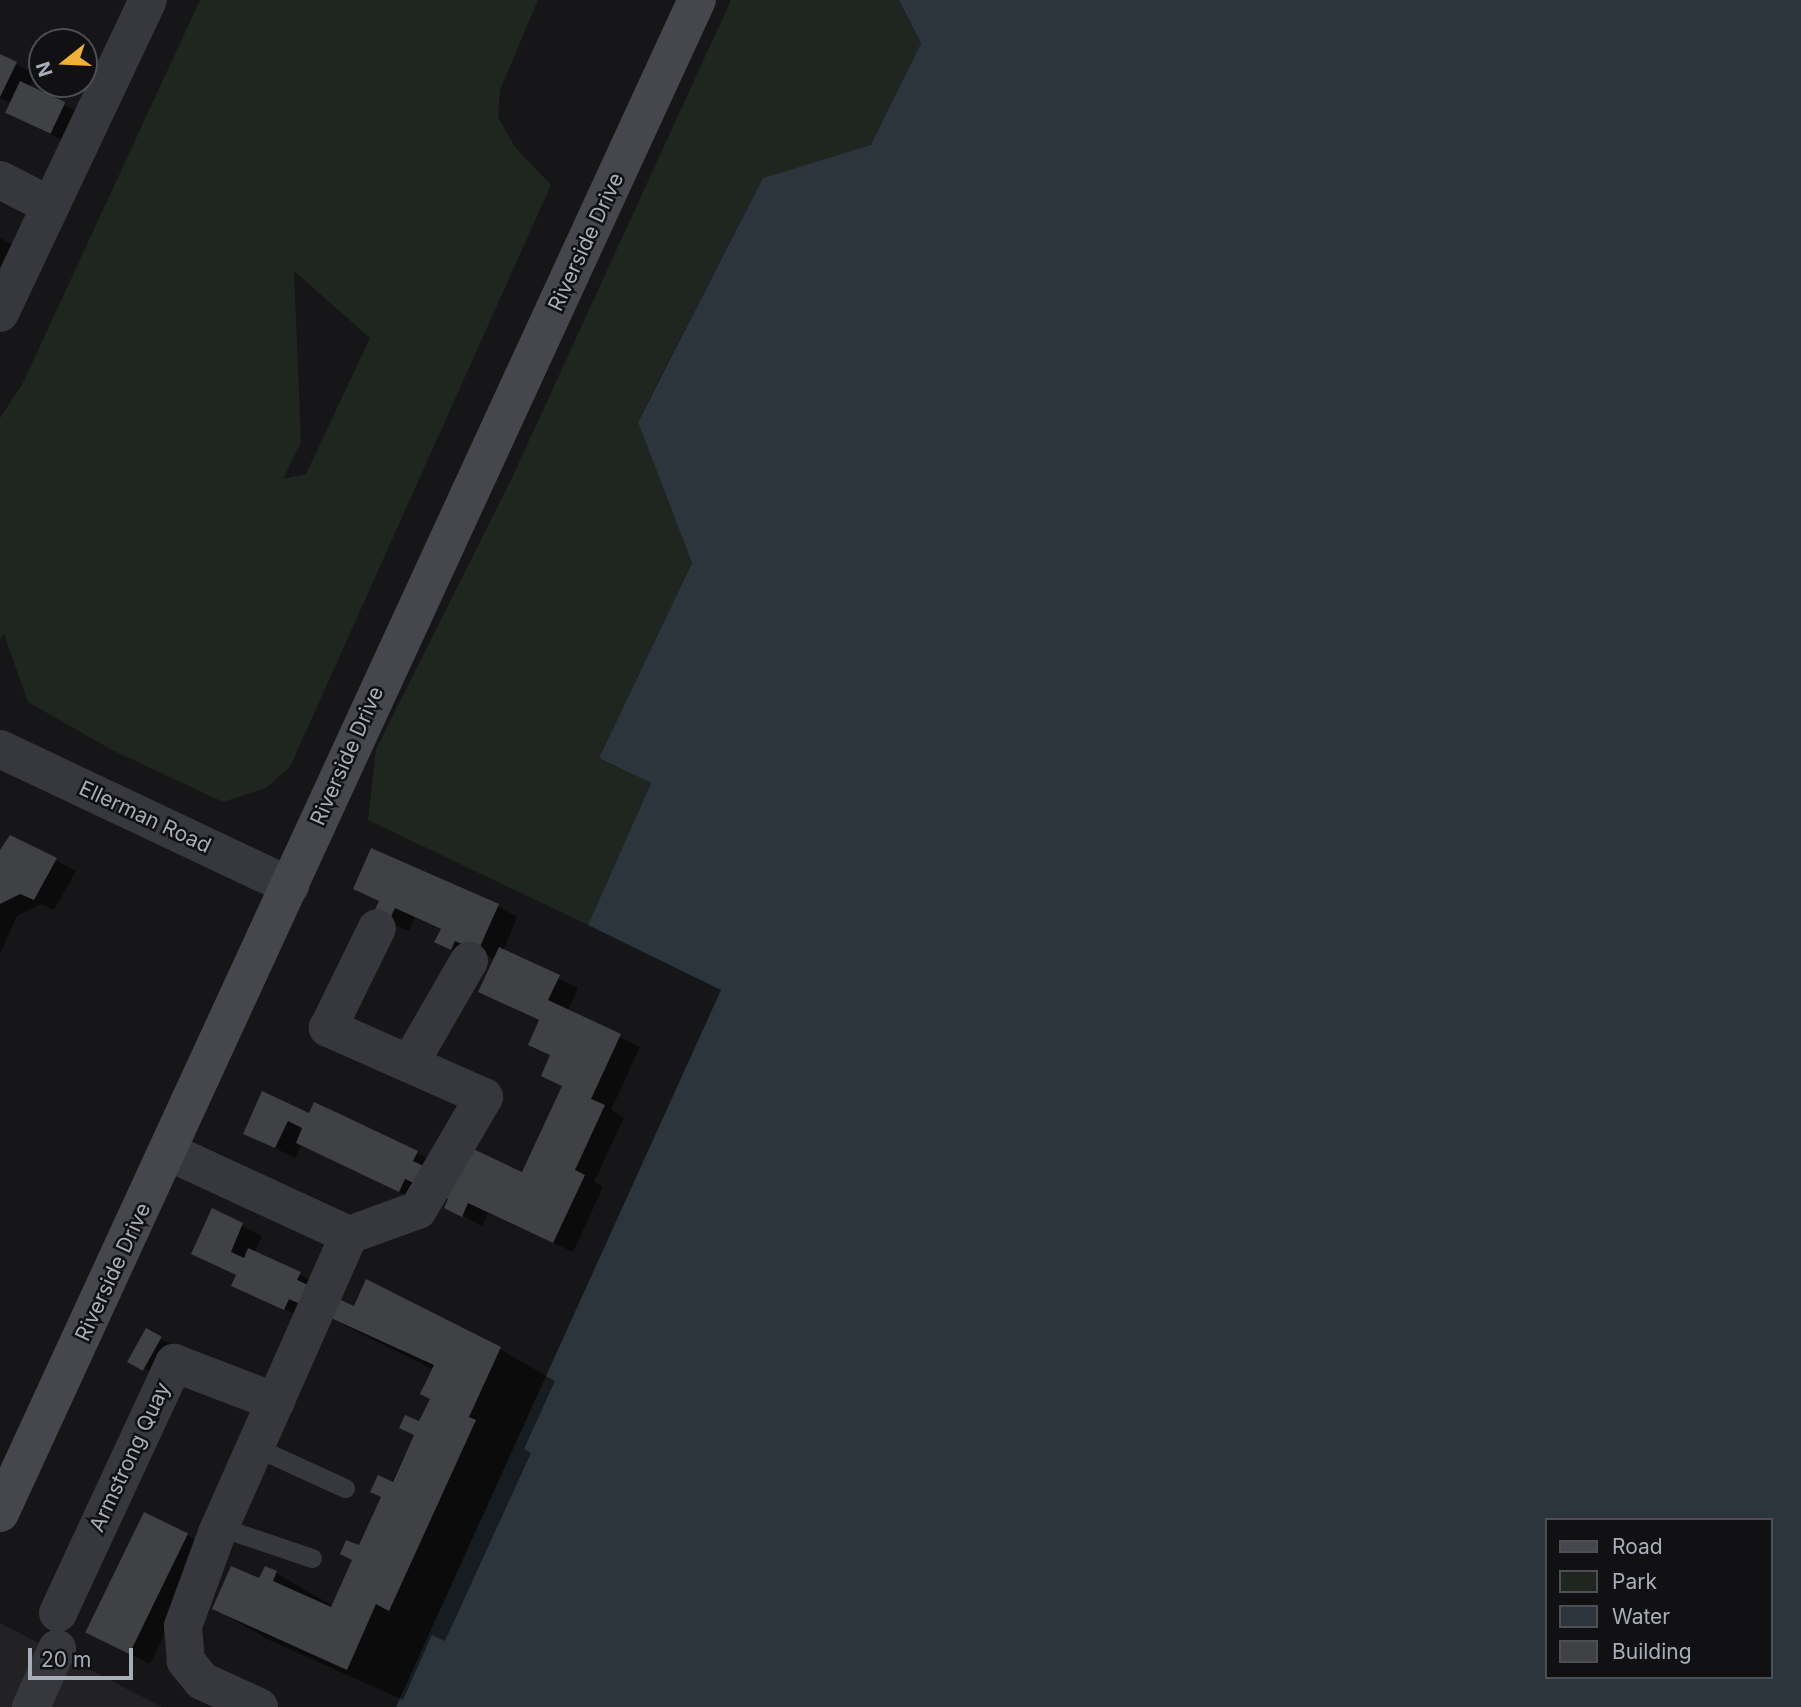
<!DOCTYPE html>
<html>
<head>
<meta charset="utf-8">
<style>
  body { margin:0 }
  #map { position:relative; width:1801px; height:1707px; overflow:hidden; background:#161618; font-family:Inter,sans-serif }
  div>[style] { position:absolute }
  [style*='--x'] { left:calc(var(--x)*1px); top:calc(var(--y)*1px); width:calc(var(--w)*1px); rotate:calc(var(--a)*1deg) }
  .built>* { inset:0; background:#222225 }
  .green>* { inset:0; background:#1e261f }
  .water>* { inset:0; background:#2c353c }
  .shadow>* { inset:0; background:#0007; transform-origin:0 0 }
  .building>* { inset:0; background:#404145; transform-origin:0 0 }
  .lane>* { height:19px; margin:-9.5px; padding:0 9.5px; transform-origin:9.5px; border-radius:9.5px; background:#37383d }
  .street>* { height:38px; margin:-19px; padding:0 19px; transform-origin:19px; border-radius:19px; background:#37383d }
  .secondary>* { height:38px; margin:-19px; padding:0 19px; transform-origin:19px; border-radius:19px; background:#45474d }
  span { translate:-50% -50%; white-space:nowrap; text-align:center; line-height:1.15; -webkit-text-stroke:5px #111113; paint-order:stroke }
  .street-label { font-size:21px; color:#a8adb8 }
  .legend { position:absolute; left:1545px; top:1518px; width:228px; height:161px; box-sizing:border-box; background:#111113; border:2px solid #4d4f55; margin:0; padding:9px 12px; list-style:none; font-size:21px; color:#a8adb8 }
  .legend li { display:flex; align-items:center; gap:14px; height:35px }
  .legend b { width:35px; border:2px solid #4d4f55 }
  .north { position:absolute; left:28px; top:28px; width:70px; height:70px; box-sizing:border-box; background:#111113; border:2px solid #4d4f55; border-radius:50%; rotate:252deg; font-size:19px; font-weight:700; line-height:28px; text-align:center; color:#a8adb8 }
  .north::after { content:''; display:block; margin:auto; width:24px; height:32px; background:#f2b134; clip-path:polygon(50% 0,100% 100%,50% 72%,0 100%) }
  .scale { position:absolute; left:28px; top:1648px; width:105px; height:32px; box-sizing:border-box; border:4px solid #a8adb8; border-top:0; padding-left:9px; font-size:21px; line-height:24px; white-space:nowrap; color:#a8adb8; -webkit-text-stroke:5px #111113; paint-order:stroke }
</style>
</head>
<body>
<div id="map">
  <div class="built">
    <div style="clip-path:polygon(0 1623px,162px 1707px,0 1707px)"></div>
  </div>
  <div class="green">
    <div style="clip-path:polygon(evenodd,200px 0,538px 0,500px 90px,498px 117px,515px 147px,551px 185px,290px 767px,266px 788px,223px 802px,114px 751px,28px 702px,4px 634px,0 640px,0 418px,23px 383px,200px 0,294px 271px,370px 338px,306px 474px,283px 479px,301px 442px,294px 271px)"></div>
    <div style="clip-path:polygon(731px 0,899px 0,921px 43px,871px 146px,763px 178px,638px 421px,692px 563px,599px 758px,651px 783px,588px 925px,368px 820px,376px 749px,511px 480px)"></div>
  </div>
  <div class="water">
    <div style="clip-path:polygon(evenodd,899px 0,1801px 0,1801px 1707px,396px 1707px,721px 990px,588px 925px,651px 783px,599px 758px,692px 563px,638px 422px,763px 178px,871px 145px,921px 43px,899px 0,1547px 1520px,1771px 1520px,1771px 1677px,1547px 1677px,1547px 1520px)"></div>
  </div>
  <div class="shadow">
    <div style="clip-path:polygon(0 56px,35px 74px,29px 87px,83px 115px,70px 144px,7px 113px,11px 103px,0 98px)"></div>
    <div style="clip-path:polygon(0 238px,20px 249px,0 281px)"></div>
    <div style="clip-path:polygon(11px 837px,76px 871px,54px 910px,41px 904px,17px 916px,0 954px,0 852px)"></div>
    <div style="clip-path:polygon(356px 888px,498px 906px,517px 917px,503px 951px,578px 988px,568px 1011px,640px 1047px,611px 1110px,624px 1118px,594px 1182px,603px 1187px,573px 1252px,488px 1213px,482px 1226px,446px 1207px,449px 1200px,426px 1190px,408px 1196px,302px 1144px,295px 1158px,245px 1133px,263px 1094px,310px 1116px,417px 1153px,426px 1158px,422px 1167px,523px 1174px,563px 1087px,552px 1056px,530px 1044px,541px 1022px,480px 991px,495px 959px,475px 950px,456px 953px,437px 941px,442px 930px,415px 918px,409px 931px,395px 925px,381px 902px)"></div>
    <div style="clip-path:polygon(212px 1211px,262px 1236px,254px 1253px,309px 1279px,306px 1286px,354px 1308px,500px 1349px,555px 1381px,524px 1449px,531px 1453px,445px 1641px,432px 1635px,403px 1700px,269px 1640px,214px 1608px,276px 1573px,333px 1606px,431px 1399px,434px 1370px,298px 1302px,293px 1313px,233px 1285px,237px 1276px,193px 1254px)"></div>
    <div style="left:147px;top:1331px;width:26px;height:34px;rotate:29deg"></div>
    <div style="clip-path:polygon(187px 1535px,206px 1546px,150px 1664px,107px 1643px)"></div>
  </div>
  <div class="building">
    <div style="clip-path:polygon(0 54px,17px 62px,0 97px)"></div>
    <div style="left:20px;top:81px;width:50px;height:35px;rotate:25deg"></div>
    <div style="clip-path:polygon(10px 835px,57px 858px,34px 900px,20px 894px,0 904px,0 850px)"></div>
    <div style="clip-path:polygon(371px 848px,499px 904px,478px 951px,455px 941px,451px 950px,434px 942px,441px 929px,395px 908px,389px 921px,373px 914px,379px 901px,353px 889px)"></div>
    <div style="clip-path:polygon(499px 947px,560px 975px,548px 1000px,621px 1034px,591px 1099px,605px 1105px,575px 1170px,585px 1175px,553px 1243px,468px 1203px,462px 1217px,444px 1208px,448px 1199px,405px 1179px,399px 1192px,296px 1143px,302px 1128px,288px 1121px,275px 1148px,243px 1134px,262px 1091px,309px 1113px,314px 1102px,342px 1115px,418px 1151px,413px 1161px,455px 1181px,471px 1148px,522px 1172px,562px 1086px,541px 1076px,550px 1055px,528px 1045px,539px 1020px,478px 992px)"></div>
    <div style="clip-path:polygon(212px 1208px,243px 1223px,231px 1252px,244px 1258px,248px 1248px,301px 1272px,297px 1280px,354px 1306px,366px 1279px,501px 1347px,469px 1417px,476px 1420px,389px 1611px,376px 1604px,347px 1670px,212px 1609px,231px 1566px,259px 1578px,265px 1566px,277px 1571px,273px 1581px,331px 1607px,352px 1560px,340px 1554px,346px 1540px,359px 1545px,381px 1497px,370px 1492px,378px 1475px,393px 1482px,414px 1435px,399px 1428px,405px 1415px,419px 1421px,430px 1399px,420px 1394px,434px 1365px,289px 1299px,284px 1310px,231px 1286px,236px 1275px,191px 1254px)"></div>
    <div style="left:146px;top:1328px;width:18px;height:39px;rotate:29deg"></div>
    <div style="left:144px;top:1512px;width:49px;height:134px;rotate:26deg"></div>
  </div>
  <div class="lane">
    <div style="--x:255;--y:1447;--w:99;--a:24.5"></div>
    <div style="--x:220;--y:1527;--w:97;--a:18.6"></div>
  </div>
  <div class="street">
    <div style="--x:0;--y:180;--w:57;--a:27"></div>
    <div style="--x:0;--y:313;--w:346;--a:-64.7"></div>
    <div style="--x:0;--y:749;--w:321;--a:25.3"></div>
    <div style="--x:410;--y:1063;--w:118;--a:-60"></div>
    <div style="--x:169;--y:1152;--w:198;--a:24.8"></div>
    <div style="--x:349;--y:1235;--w:73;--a:-19.9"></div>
    <div style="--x:418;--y:1210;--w:131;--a:-59.7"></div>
    <div style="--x:484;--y:1097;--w:171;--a:-156.1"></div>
    <div style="--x:328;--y:1028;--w:111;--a:-63.9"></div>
    <div style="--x:58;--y:1613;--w:276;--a:-65.1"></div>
    <div style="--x:174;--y:1363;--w:109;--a:20.9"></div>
    <div style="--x:31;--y:1707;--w:64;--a:-65.9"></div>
    <div style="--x:259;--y:1707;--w:63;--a:-155.5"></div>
    <div style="--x:202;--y:1681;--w:26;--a:-129"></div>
    <div style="--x:186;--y:1661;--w:35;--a:-95"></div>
    <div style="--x:183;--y:1626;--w:99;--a:-69.9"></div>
    <div style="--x:217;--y:1533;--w:326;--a:-66.1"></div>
  </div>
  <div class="secondary">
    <div style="--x:0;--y:1513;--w:1666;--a:-65.27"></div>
  </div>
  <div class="street-label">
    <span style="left:586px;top:242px;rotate:-65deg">Riverside Drive</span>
    <span style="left:347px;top:756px;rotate:-66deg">Riverside Drive</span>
    <span style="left:145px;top:817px;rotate:25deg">Ellerman Road</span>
    <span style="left:113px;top:1272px;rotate:-65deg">Riverside Drive</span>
    <span style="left:130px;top:1457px;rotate:-65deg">Armstrong Quay</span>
  </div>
  <ul class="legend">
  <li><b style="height:9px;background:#45474d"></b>Road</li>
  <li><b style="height:19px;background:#1e261f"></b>Park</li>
  <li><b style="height:19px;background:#2c353c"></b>Water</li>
  <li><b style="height:19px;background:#404145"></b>Building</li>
  </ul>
  <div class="north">N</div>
  <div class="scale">20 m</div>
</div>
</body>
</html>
